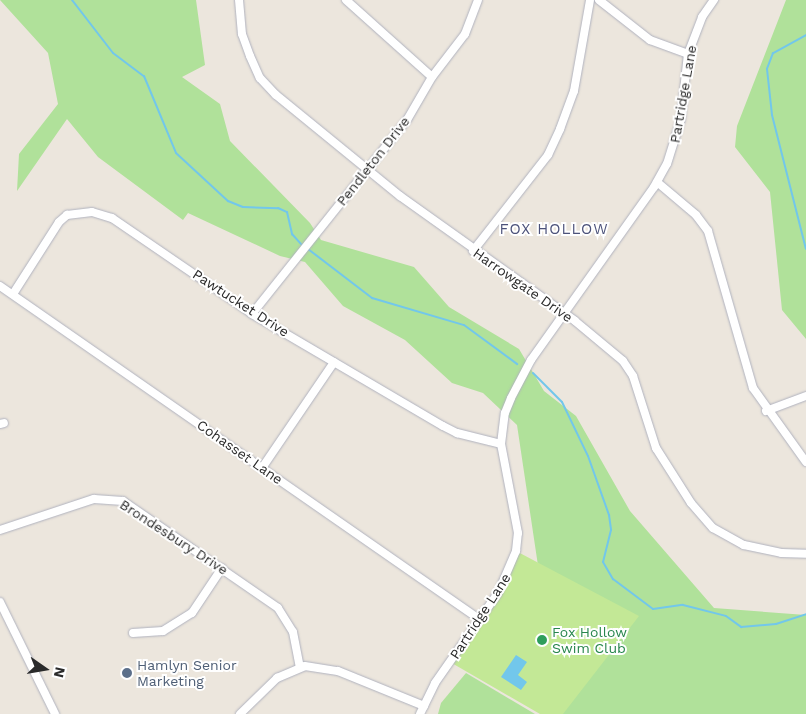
<!DOCTYPE html>
<html>
<head>
<meta charset="utf-8">
<style>
  body { margin:0 }
  #map { position:relative; width:806px; height:714px; overflow:hidden; background:#ece6dd; font-family:"Work Sans",sans-serif }
  div>[style] { position:absolute }
  [style*='--x'] { left:calc(var(--x)*1px); top:calc(var(--y)*1px); width:calc(var(--w)*1px); rotate:calc(var(--a)*1deg) }
  .green>* { inset:0; background:#b0e19a }
  .pitch>* { inset:0; background:#c3e896 }
  .water>* { inset:0; background:#72c7eb }
  .stream>* { height:2px; margin:-1px; padding:0 1px; transform-origin:1px; border-radius:1px; background:#72c7eb }
  .roads { filter:drop-shadow(0 0 1px #b0b2be) drop-shadow(0 0 1px #b0b2be) }
  .minor>* { height:8px; margin:-4px; padding:0 4px; transform-origin:4px; border-radius:4px; background:#fff }
  .dots>* { width:14px; height:14px; translate:-50% -50%; box-sizing:border-box; border:2px solid #fff; border-radius:50% }
  span { translate:-50% -50%; white-space:nowrap; text-align:center; line-height:1.15; -webkit-text-stroke:4px #fff; paint-order:stroke }
  .street-label { font-size:14px; color:#2a2a2a }
  .leisure-label { font-size:14px; color:#27864d }
  .left { translate:0 -50%; text-align:left }
  .service-label { font-size:14px; color:#4e5e75 }
  .neighbourhood-label { font-size:15px; color:#4c527a; letter-spacing:1px }
  .north { position:absolute; left:20px; top:644px; width:50px; height:50px; -webkit-text-stroke:4px #fff; paint-order:stroke; rotate:103deg; font-size:14px; font-weight:700; line-height:20px; text-align:center; color:#2a2a2a }
  .north::after { content:''; display:block; margin:auto; width:18px; height:22px; background:#2a2a2a; clip-path:polygon(50% 0,100% 100%,50% 72%,0 100%) }
</style>
</head>
<body>
<div id="map">
  <div class="green">
    <div style="clip-path:polygon(0 0,196px 0,205px 65px,182px 77px,220px 104px,230px 141px,310px 223px,321px 240px,414px 267px,449px 307px,519px 349px,544px 391px,576px 416px,630px 511px,714px 608px,806px 615px,806px 714px,542px 714px,540px 579px,517px 425px,483px 393px,452px 383px,405px 340px,343px 306px,305px 262px,280px 256px,188px 213px,183px 220px,98px 157px,67px 119px,17px 191px,19px 154px,58px 104px,48px 53px)"></div>
    <div style="clip-path:polygon(786px 0,806px 0,806px 339px,782px 310px,770px 192px,735px 147px,737px 126px)"></div>
    <div style="clip-path:polygon(466px 673px,535px 714px,438px 714px,441px 703px)"></div>
  </div>
  <div class="pitch">
    <div style="clip-path:polygon(516px 551px,639px 616px,563px 714px,540px 714px,450px 662px,498px 593px)"></div>
  </div>
  <div class="water">
    <div style="clip-path:polygon(516px 655px,527px 662px,518px 675px,527px 682px,521px 690px,501px 677px)"></div>
  </div>
  <div class="stream">
    <div style="--x:72;--y:0;--w:67;--a:52.3"></div>
    <div style="--x:113;--y:53;--w:39;--a:37"></div>
    <div style="--x:144;--y:76;--w:83;--a:67.4"></div>
    <div style="--x:176;--y:153;--w:71;--a:42.7"></div>
    <div style="--x:228;--y:201;--w:16;--a:22"></div>
    <div style="--x:243;--y:207;--w:35;--a:2"></div>
    <div style="--x:278;--y:208;--w:10;--a:24"></div>
    <div style="--x:287;--y:212;--w:23;--a:77"></div>
    <div style="--x:292;--y:234;--w:15;--a:48"></div>
    <div style="--x:806;--y:35;--w:38;--a:151"></div>
    <div style="--x:773;--y:53;--w:17;--a:111"></div>
    <div style="--x:767;--y:69;--w:46;--a:83.8"></div>
    <div style="--x:772;--y:115;--w:138;--a:75.8"></div>
    <div style="--x:308;--y:249;--w:81;--a:37.4"></div>
    <div style="--x:372;--y:298;--w:96;--a:16.4"></div>
    <div style="--x:464;--y:325;--w:66;--a:36.3"></div>
    <div style="--x:533;--y:373;--w:41;--a:45"></div>
    <div style="--x:562;--y:402;--w:60;--a:64.3"></div>
    <div style="--x:588;--y:456;--w:63;--a:70.4"></div>
    <div style="--x:609;--y:515;--w:15;--a:82"></div>
    <div style="--x:611;--y:530;--w:33;--a:104"></div>
    <div style="--x:603;--y:562;--w:20;--a:60"></div>
    <div style="--x:613;--y:579;--w:50;--a:36.9"></div>
    <div style="--x:653;--y:609;--w:30;--a:-8"></div>
    <div style="--x:683;--y:605;--w:44;--a:14.3"></div>
    <div style="--x:726;--y:616;--w:19;--a:36"></div>
    <div style="--x:741;--y:627;--w:35;--a:-5"></div>
    <div style="--x:776;--y:624;--w:32;--a:-18"></div>
  </div>
  <div class="roads">
    <div class="minor">
      <div style="--x:239;--y:0;--w:34;--a:85"></div>
      <div style="--x:242;--y:34;--w:23;--a:70"></div>
      <div style="--x:250;--y:56;--w:24;--a:66"></div>
      <div style="--x:260;--y:78;--w:23;--a:47"></div>
      <div style="--x:276;--y:95;--w:160;--a:39.2"></div>
      <div style="--x:400;--y:196;--w:215;--a:35.5"></div>
      <div style="--x:575;--y:321;--w:62;--a:39.8"></div>
      <div style="--x:623;--y:361;--w:18;--a:56"></div>
      <div style="--x:633;--y:376;--w:76;--a:72.3"></div>
      <div style="--x:656;--y:448;--w:65;--a:57.5"></div>
      <div style="--x:691;--y:503;--w:33;--a:49"></div>
      <div style="--x:713;--y:528;--w:35;--a:29"></div>
      <div style="--x:744;--y:545;--w:38;--a:12"></div>
      <div style="--x:781;--y:553;--w:25;--a:2"></div>
      <div style="--x:346;--y:0;--w:115;--a:41.8"></div>
      <div style="--x:599;--y:0;--w:65;--a:38.1"></div>
      <div style="--x:650;--y:40;--w:40;--a:20.2"></div>
      <div style="--x:657;--y:182;--w:51;--a:40.2"></div>
      <div style="--x:696;--y:215;--w:20;--a:53"></div>
      <div style="--x:708;--y:231;--w:163;--a:74"></div>
      <div style="--x:753;--y:388;--w:91;--a:54.4"></div>
      <div style="--x:473;--y:251;--w:122;--a:-52"></div>
      <div style="--x:548;--y:155;--w:29;--a:-65"></div>
      <div style="--x:560;--y:129;--w:40;--a:-69.8"></div>
      <div style="--x:574;--y:91;--w:92;--a:-80"></div>
      <div style="--x:0;--y:286;--w:583;--a:34.81"></div>
      <div style="--x:13;--y:294;--w:85;--a:-57.4"></div>
      <div style="--x:59;--y:222;--w:11;--a:-41"></div>
      <div style="--x:67;--y:215;--w:25;--a:-7"></div>
      <div style="--x:92;--y:212;--w:21;--a:17"></div>
      <div style="--x:112;--y:218;--w:170;--a:34.4"></div>
      <div style="--x:252;--y:314;--w:221;--a:30.4"></div>
      <div style="--x:443;--y:426;--w:16;--a:27"></div>
      <div style="--x:457;--y:433;--w:45;--a:14"></div>
      <div style="--x:252;--y:314;--w:248;--a:-51.4"></div>
      <div style="--x:407;--y:120;--w:50;--a:-59.8"></div>
      <div style="--x:432;--y:77;--w:54;--a:-52.5"></div>
      <div style="--x:465;--y:34;--w:36;--a:-69"></div>
      <div style="--x:766;--y:411;--w:43;--a:-20.6"></div>
      <div style="--x:0;--y:424;--w:4;--a:-14"></div>
      <div style="--x:262;--y:468;--w:128;--a:-55.8"></div>
      <div style="--x:0;--y:530;--w:99;--a:-18.3"></div>
      <div style="--x:94;--y:499;--w:29;--a:4"></div>
      <div style="--x:123;--y:501;--w:188;--a:34.6"></div>
      <div style="--x:278;--y:608;--w:28;--a:58"></div>
      <div style="--x:293;--y:632;--w:36;--a:79"></div>
      <div style="--x:0;--y:602;--w:125;--a:63.8"></div>
      <div style="--x:133;--y:633;--w:30;--a:-4"></div>
      <div style="--x:163;--y:631;--w:34;--a:-32"></div>
      <div style="--x:192;--y:613;--w:54;--a:-56.3"></div>
      <div style="--x:240;--y:714;--w:52;--a:-44.2"></div>
      <div style="--x:277;--y:678;--w:30;--a:-23"></div>
      <div style="--x:305;--y:666;--w:33;--a:9"></div>
      <div style="--x:338;--y:671;--w:93;--a:22.1"></div>
      <div style="--x:420;--y:714;--w:34;--a:-64"></div>
      <div style="--x:435;--y:683;--w:110;--a:-55"></div>
      <div style="--x:498;--y:593;--w:46;--a:-66.8"></div>
      <div style="--x:516;--y:551;--w:18;--a:-84"></div>
      <div style="--x:518;--y:533;--w:91;--a:-100.8"></div>
      <div style="--x:501;--y:444;--w:31;--a:-83"></div>
      <div style="--x:505;--y:413;--w:16;--a:-68"></div>
      <div style="--x:511;--y:398;--w:43;--a:-62.2"></div>
      <div style="--x:531;--y:360;--w:212;--a:-54.6"></div>
      <div style="--x:654;--y:187;--w:26;--a:-61"></div>
      <div style="--x:667;--y:164;--w:47;--a:-72.7"></div>
      <div style="--x:681;--y:119;--w:65;--a:-83.9"></div>
      <div style="--x:688;--y:54;--w:40;--a:-69"></div>
      <div style="--x:702;--y:17;--w:21;--a:-55"></div>
    </div>
  </div>
  <div class="dots">
    <div style="left:542px;top:640px;background:#2e9e5b"></div>
    <div style="left:127px;top:673px;background:#5c6f8a"></div>
  </div>
  <div class="street-label">
    <span style="left:683px;top:94px;rotate:-80deg">Partridge Lane</span>
    <span style="left:373px;top:161px;rotate:-52deg">Pendleton Drive</span>
    <span style="left:523px;top:285px;rotate:35deg">Harrowgate Drive</span>
    <span style="left:241px;top:303px;rotate:33deg">Pawtucket Drive</span>
    <span style="left:240px;top:452px;rotate:35deg">Cohasset Lane</span>
    <span style="left:174px;top:537px;rotate:33deg">Brondesbury Drive</span>
    <span style="left:480px;top:616px;rotate:-57deg">Partridge Lane</span>
  </div>
  <div class="leisure-label">
    <span class="left" style="left:552px;top:640px">Fox Hollow<br>Swim Club</span>
  </div>
  <div class="service-label">
    <span class="left" style="left:137px;top:673px">Hamlyn Senior<br>Marketing</span>
  </div>
  <div class="neighbourhood-label">
    <span style="left:554px;top:230px">FOX HOLLOW</span>
  </div>
  <div class="north">N</div>
</div>
</body>
</html>
